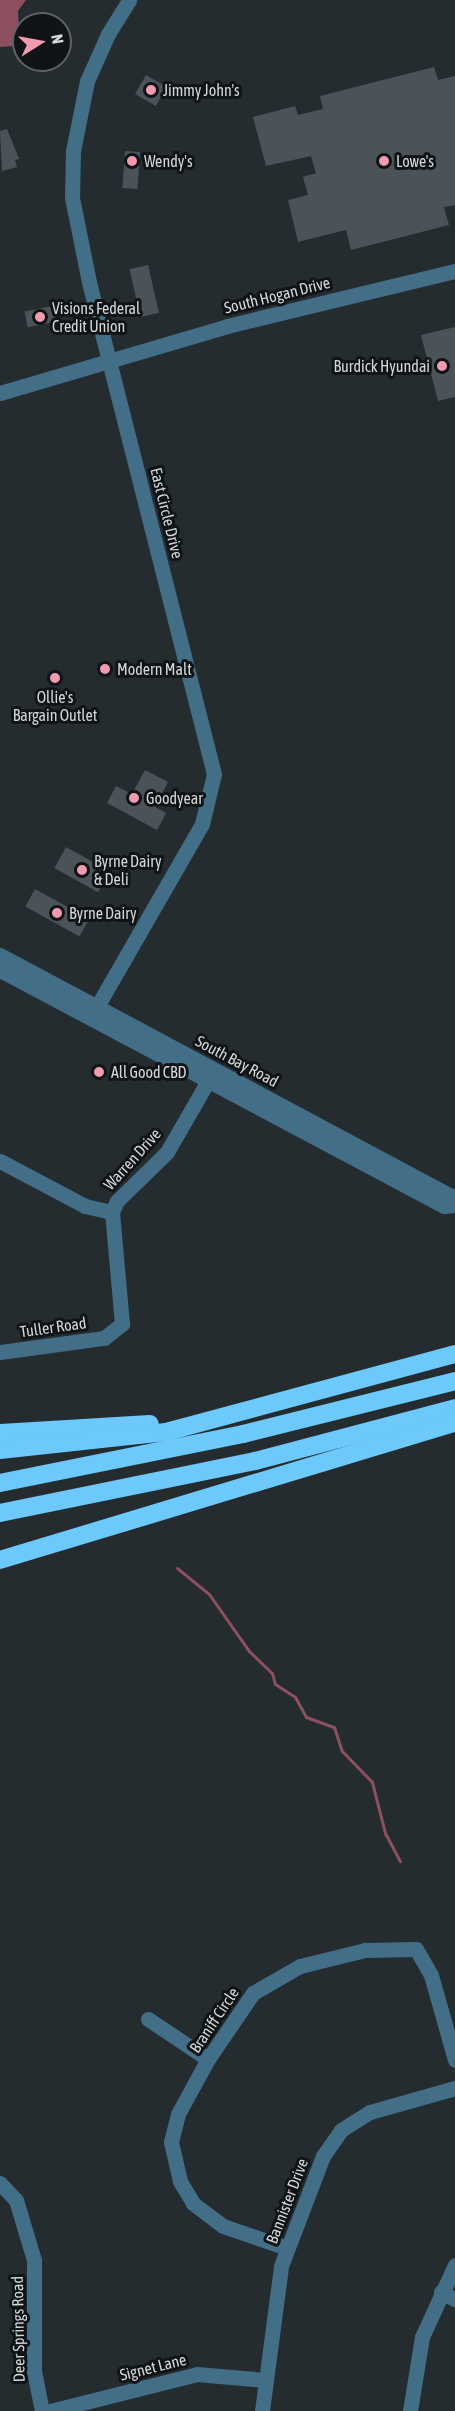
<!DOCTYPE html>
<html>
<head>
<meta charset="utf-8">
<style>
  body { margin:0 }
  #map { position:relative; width:455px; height:2411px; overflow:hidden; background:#252c30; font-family:"Asap Condensed",sans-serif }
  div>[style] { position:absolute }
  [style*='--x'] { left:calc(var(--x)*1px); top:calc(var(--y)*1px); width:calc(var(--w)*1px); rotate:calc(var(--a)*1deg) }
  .water>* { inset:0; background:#8c505f }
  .stream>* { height:3px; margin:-1.5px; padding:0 1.5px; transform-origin:1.5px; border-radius:1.5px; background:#8c505f }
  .building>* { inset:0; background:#4c5358; transform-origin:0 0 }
  .minor>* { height:15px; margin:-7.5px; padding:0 7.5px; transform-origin:7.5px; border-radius:7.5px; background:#426e88 }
  .highway>* { height:18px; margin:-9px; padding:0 9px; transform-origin:9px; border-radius:9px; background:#6dc8fb }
  .dots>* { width:16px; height:16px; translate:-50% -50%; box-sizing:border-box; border:3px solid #111416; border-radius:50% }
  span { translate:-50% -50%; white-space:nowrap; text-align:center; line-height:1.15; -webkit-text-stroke:6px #111416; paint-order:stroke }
  .poi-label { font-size:16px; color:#d3d7da }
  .left { translate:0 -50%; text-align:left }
  .right { translate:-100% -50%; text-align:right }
  .street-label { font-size:16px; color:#d3d7da }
  .north { position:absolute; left:12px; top:12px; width:60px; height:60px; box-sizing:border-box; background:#111416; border:2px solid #5f6264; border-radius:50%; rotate:79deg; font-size:16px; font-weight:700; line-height:24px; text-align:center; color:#d3d7da }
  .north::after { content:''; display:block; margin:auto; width:21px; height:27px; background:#f29aaf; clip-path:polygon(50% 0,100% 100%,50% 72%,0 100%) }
</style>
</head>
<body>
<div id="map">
  <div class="water">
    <div style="clip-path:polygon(0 0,26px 0,18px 11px,19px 30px,14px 46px,0 47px)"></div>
  </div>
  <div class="stream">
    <div style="--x:177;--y:1568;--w:41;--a:39.1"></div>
    <div style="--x:209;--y:1594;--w:70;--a:54.9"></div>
    <div style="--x:249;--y:1651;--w:32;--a:44"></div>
    <div style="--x:272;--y:1673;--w:11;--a:75"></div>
    <div style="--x:275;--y:1684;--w:24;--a:33"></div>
    <div style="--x:295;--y:1697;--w:23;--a:61"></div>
    <div style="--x:306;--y:1717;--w:30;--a:20"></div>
    <div style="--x:334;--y:1727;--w:25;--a:72"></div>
    <div style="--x:342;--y:1751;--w:43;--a:45.9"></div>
    <div style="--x:372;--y:1782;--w:53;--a:75.7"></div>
    <div style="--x:385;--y:1833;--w:32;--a:62"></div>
  </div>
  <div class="building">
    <div style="clip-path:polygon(434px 67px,438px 80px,455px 76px,455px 205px,444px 207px,449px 225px,351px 250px,346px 230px,298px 242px,288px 200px,308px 195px,303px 177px,316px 173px,311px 156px,266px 166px,253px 117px,295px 106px,298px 115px,323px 109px,320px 96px)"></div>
    <div style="left:146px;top:75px;width:24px;height:22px;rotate:30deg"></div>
    <div style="clip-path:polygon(7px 129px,19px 159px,15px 160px,17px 167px,2px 171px,0 131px)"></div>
    <div style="left:125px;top:151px;width:15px;height:37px;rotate:4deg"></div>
    <div style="left:148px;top:265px;width:49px;height:19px;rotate:77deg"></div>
    <div style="left:53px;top:306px;width:16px;height:29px;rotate:79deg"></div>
    <div style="clip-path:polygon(455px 327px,455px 397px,438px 401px,421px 335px)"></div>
    <div style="clip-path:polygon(145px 770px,168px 782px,155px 807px,166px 813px,157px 830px,107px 803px,116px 786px,132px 794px)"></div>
    <div style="left:66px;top:847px;width:50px;height:24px;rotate:29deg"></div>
    <div style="left:35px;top:889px;width:62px;height:20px;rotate:29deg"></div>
  </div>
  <div class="minor">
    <div style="--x:0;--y:393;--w:237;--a:-16.4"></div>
    <div style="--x:227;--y:326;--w:235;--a:-13.6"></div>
    <div style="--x:0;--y:955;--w:511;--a:28.12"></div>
    <div style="--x:451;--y:1196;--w:8;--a:60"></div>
    <div style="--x:0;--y:970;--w:503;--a:27.99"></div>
    <div style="--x:444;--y:1206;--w:11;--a:-5"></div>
    <div style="--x:91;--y:1017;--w:223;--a:-60.1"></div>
    <div style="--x:202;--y:824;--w:51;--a:-76.5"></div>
    <div style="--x:214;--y:774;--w:508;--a:-104.26"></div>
    <div style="--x:89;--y:282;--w:86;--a:-101.4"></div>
    <div style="--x:72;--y:198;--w:47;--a:-88.8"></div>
    <div style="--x:73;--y:151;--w:71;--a:-78.7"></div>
    <div style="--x:87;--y:81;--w:51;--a:-65.9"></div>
    <div style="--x:108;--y:34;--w:40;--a:-58"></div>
    <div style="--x:0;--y:1161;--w:96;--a:27.9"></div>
    <div style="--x:85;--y:1206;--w:28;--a:13"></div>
    <div style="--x:0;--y:1352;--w:105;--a:-7.7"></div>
    <div style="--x:104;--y:1338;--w:23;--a:-38"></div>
    <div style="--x:122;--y:1324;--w:112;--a:-95.1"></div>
    <div style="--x:112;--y:1212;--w:12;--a:-66"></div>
    <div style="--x:117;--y:1201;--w:70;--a:-44.4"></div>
    <div style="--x:167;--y:1152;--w:82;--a:-60"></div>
    <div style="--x:148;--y:2019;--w:72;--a:33.7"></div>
    <div style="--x:0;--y:2183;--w:23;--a:47"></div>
    <div style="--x:16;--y:2200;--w:63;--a:73.3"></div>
    <div style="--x:34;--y:2260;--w:111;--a:90"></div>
    <div style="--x:34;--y:2371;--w:41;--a:78.7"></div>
    <div style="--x:287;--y:2248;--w:68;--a:-161"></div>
    <div style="--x:223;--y:2226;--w:38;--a:-143"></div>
    <div style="--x:193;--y:2203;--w:26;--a:-121"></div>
    <div style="--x:180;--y:2181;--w:40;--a:-103"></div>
    <div style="--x:171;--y:2142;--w:29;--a:-76"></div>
    <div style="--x:178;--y:2114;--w:63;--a:-61.4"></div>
    <div style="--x:208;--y:2059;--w:80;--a:-55.7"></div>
    <div style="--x:253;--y:1993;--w:54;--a:-29.9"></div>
    <div style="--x:300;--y:1966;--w:67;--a:-13.8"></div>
    <div style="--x:365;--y:1950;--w:51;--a:-1.1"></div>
    <div style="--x:416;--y:1949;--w:30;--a:60"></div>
    <div style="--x:431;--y:1975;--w:88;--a:74.2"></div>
    <div style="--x:441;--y:2292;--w:16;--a:27"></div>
    <div style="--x:50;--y:2411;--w:152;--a:-14.1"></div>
    <div style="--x:197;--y:2374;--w:69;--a:5"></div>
    <div style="--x:262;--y:2411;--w:146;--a:-82.5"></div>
    <div style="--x:281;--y:2266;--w:118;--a:-69.1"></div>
    <div style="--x:323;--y:2156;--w:32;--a:-55"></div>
    <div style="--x:341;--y:2130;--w:34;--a:-32"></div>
    <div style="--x:370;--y:2112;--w:88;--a:-15.8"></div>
    <div style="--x:410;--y:2411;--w:75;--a:-80.8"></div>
    <div style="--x:422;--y:2337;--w:79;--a:-65.4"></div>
  </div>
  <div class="highway">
    <div style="--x:0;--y:1433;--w:150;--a:-3.4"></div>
    <div style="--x:0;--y:1450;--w:167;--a:-6.2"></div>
    <div style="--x:166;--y:1432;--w:299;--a:-15.1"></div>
    <div style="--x:0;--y:1483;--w:248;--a:-11.4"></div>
    <div style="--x:243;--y:1434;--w:219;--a:-14"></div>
    <div style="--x:0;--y:1513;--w:260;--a:-11.5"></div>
    <div style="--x:255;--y:1461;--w:207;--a:-14.8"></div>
    <div style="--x:0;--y:1560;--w:475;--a:-16.8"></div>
  </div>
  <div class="dots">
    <div style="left:151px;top:90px;background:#f29aaf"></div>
    <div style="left:132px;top:161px;background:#f29aaf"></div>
    <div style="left:384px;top:161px;background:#f29aaf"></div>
    <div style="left:40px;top:317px;background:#f29aaf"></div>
    <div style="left:442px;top:366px;background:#f29aaf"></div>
    <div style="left:105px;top:669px;background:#f29aaf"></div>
    <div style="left:55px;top:678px;background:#f29aaf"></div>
    <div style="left:134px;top:798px;background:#f29aaf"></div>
    <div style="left:82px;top:870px;background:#f29aaf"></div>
    <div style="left:57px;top:913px;background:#f29aaf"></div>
    <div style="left:99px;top:1072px;background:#f29aaf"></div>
  </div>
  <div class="poi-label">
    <span class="left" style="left:163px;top:90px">Jimmy John's</span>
    <span class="left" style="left:144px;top:161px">Wendy's</span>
    <span class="left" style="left:396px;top:161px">Lowe's</span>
    <span class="left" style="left:52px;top:317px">Visions Federal<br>Credit Union</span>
    <span class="right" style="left:430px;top:366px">Burdick Hyundai</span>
    <span class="left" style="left:117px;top:669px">Modern Malt</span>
    <span style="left:55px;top:706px">Ollie's<br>Bargain Outlet</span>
    <span class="left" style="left:146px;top:798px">Goodyear</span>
    <span class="left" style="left:94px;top:870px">Byrne Dairy<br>&amp; Deli</span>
    <span class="left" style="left:69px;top:913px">Byrne Dairy</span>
    <span class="left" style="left:111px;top:1072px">All Good CBD</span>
  </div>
  <div class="street-label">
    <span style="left:277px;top:295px;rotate:-14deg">South Hogan Drive</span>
    <span style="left:167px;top:513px;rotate:76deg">East Circle Drive</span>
    <span style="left:237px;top:1061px;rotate:28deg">South Bay Road</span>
    <span style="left:132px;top:1159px;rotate:-48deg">Warren Drive</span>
    <span style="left:53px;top:1327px;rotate:-8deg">Tuller Road</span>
    <span style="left:214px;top:2020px;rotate:-56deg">Braniff Circle</span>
    <span style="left:287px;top:2201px;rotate:-69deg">Bannister Drive</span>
    <span style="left:18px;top:2329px;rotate:-91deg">Deer Springs Road</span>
    <span style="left:153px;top:2367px;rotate:-14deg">Signet Lane</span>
  </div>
  <div class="north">N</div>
</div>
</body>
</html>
